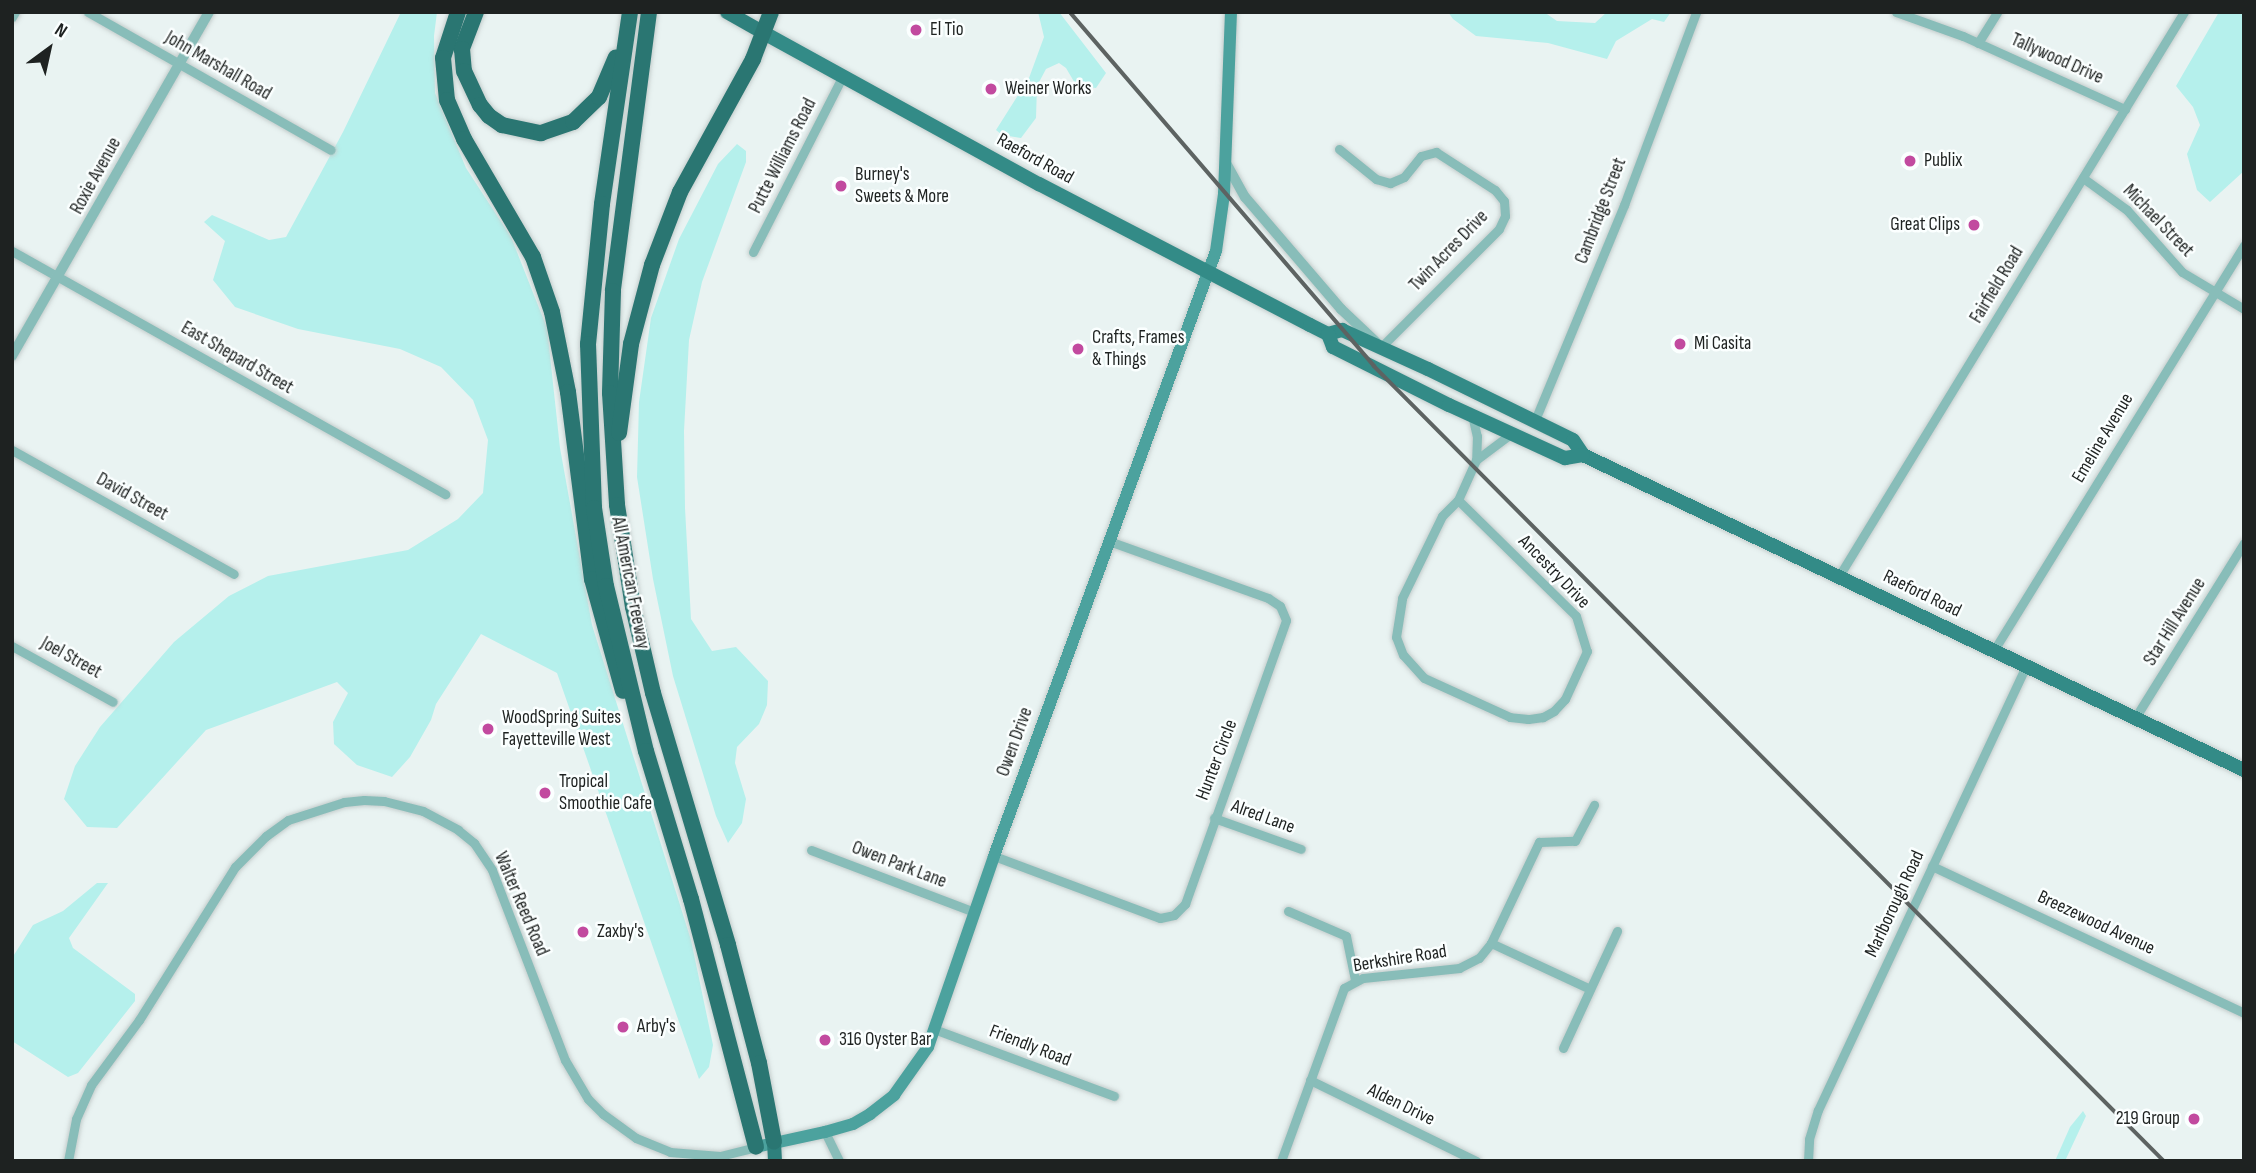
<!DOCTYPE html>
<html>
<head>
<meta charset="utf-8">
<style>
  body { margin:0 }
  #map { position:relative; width:2256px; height:1173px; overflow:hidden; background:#e9f3f2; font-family:"Sofia Sans Condensed",sans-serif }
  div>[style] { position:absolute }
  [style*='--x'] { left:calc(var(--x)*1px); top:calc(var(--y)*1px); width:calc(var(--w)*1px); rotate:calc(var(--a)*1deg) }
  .green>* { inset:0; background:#b5f0ec }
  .roads { filter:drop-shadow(0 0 2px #c4cdcc) drop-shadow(0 0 2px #c4cdcc) }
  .minor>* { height:9px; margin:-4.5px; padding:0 4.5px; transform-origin:4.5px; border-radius:4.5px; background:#88bdb9 }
  .tertiary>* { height:10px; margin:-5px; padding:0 5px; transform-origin:5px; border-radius:5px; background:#88bdb9 }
  .secondary>* { height:12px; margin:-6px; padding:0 6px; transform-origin:6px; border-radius:6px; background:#4ca29e }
  .primary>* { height:14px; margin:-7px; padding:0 7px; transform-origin:7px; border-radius:7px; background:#338b87 }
  .trunk>* { height:14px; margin:-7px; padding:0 7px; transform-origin:7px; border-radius:7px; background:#2e807c }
  .motorway>* { height:16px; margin:-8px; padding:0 8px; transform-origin:8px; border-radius:8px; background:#2a7672 }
  .rail>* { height:3.5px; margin:-1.75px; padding:0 1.75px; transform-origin:1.75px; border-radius:1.75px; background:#5d6362 }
  .dots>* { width:19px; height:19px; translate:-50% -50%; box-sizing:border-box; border:4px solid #fbffff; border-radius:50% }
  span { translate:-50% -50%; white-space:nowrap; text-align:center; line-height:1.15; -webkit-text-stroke:5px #fbffff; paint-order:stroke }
  .poi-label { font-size:19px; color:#1e2221 }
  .left { translate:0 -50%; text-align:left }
  .right { translate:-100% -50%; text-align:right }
  .street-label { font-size:19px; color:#1e2221 }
  .frame { position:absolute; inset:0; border:14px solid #1e2221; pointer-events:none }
  .north { position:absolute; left:14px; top:14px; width:70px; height:70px; -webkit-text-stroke:5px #fbffff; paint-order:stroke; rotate:33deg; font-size:19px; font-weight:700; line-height:28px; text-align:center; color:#1e2221 }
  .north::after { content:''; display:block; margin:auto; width:24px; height:32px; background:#1e2221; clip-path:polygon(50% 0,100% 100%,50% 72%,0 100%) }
</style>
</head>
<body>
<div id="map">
  <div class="green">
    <div style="clip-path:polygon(401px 12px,437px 12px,434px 36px,435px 93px,466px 168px,511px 237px,547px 328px,560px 448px,592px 625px,691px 940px,713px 1045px,709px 1067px,699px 1079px,557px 673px,481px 634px,436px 704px,431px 720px,410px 757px,392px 777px,357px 765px,334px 744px,333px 722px,348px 693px,337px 682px,206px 730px,117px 828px,87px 827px,64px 799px,75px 766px,100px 727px,174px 642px,229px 596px,268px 576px,408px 550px,458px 519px,483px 493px,488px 440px,473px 400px,441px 367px,400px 349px,298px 329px,235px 307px,213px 280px,225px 241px,204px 222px,212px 215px,269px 240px,286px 237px,343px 132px)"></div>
    <div style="clip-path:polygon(1038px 12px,1059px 12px,1106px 73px,1096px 88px,1076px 85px,1066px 68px,1059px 63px,1046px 69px,1037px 86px,1036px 118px,1021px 138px,1002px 135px,996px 130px,1029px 78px,1044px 37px)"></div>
    <div style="clip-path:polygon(1448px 12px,1544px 12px,1557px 21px,1595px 23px,1607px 12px,1671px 12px,1664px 22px,1652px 19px,1616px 41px,1607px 59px,1548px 43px,1476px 36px,1453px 19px)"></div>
    <div style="clip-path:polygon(2219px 12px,2244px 12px,2244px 171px,2210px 202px,2197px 190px,2187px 154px,2200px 125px,2193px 107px,2176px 86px)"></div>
    <div style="clip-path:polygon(737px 144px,746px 151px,746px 162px,702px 282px,689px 340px,684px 431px,685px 508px,691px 619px,712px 651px,736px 647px,768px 681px,767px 705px,759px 724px,737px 747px,735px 763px,746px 799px,742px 823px,728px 843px,716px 816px,673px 676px,653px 579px,637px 477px,639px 402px,651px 318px,679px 239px,718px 164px)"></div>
    <div style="clip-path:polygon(97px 883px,108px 883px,69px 938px,73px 948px,135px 994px,135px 1001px,78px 1073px,68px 1077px,12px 1041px,12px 958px,33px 925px,63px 911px)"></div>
    <div style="clip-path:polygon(2083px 1111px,2086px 1116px,2065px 1161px,2055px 1161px,2070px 1127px)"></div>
  </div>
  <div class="roads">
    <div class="minor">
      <div style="--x:88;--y:12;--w:279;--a:29.6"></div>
      <div style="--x:1896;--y:12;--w:71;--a:19.7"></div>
      <div style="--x:1963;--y:36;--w:178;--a:24.3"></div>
      <div style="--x:12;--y:17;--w:6;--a:-59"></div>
      <div style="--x:1978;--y:43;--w:36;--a:-58"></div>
      <div style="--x:1339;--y:149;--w:48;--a:39"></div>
      <div style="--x:1376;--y:179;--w:15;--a:16"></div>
      <div style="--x:1390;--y:183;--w:15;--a:-23"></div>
      <div style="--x:1404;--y:177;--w:27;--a:-51"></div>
      <div style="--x:1421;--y:156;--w:16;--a:-15"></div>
      <div style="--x:1436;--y:152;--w:70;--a:32.8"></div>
      <div style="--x:1495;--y:190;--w:14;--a:51"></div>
      <div style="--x:1504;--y:201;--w:15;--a:86"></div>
      <div style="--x:1505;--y:216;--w:14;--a:115"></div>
      <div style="--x:1499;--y:229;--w:167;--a:135"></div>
      <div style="--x:2083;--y:178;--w:54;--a:36"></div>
      <div style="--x:2127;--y:210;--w:83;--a:48.4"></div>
      <div style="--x:2182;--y:272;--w:72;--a:30.8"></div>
      <div style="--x:12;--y:251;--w:497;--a:29.3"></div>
      <div style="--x:753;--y:252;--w:199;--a:-63"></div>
      <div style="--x:1472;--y:415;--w:22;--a:77"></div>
      <div style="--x:1477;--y:436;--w:24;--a:92"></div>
      <div style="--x:1535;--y:420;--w:233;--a:-67.5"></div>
      <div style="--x:1624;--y:205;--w:206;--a:-69.5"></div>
      <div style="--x:12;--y:450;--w:254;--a:29.2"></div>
      <div style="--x:1458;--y:500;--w:165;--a:44.5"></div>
      <div style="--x:1576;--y:616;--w:37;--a:73"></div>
      <div style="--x:1587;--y:651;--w:53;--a:114.6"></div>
      <div style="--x:1565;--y:699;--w:16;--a:133"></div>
      <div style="--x:1554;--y:711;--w:13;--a:151"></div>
      <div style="--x:1543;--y:717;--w:15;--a:172"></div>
      <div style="--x:1528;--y:719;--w:18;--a:-174"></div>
      <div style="--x:1510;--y:717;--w:94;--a:-155.6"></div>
      <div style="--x:1424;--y:678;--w:31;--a:-132"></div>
      <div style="--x:1403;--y:655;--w:19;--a:-111"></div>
      <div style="--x:1396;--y:637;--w:39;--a:-81"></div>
      <div style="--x:1402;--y:598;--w:91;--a:-64"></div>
      <div style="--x:1442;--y:516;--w:23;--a:-45"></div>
      <div style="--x:1458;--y:500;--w:44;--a:-65.8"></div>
      <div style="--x:1476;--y:460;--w:45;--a:-36.9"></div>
      <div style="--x:1839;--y:576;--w:661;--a:-58.55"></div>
      <div style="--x:12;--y:646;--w:115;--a:29"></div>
      <div style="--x:1994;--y:650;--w:476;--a:-58.3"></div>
      <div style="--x:2135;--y:718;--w:206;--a:-58.1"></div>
      <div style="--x:1214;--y:818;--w:92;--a:19.6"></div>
      <div style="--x:811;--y:850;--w:174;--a:20.8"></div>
      <div style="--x:994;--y:856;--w:177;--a:20.5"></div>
      <div style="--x:1160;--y:918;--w:14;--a:-12"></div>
      <div style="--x:1174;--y:915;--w:16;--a:-45"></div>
      <div style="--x:1185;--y:904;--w:301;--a:-70.4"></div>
      <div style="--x:1286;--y:620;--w:15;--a:-113"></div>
      <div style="--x:1280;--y:606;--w:14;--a:-146"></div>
      <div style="--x:1268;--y:598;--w:169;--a:-160.3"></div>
      <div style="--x:1932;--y:866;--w:345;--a:25.2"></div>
      <div style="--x:1288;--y:911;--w:63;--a:23.3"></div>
      <div style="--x:1346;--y:936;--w:45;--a:78.4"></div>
      <div style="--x:1491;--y:943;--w:109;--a:24.9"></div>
      <div style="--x:934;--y:1029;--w:192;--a:20.4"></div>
      <div style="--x:1563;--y:1048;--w:129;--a:-65.2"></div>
      <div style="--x:1310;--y:1080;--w:185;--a:26"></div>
      <div style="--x:825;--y:1132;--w:32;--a:64"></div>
      <div style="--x:68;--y:1161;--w:43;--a:-79.2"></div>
      <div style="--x:76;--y:1119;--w:37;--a:-66"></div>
      <div style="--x:91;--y:1085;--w:81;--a:-53.6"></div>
      <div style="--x:139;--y:1020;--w:181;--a:-57.9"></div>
      <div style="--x:235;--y:867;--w:44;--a:-45"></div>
      <div style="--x:266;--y:836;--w:27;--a:-36"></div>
      <div style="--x:288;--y:820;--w:59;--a:-17.8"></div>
      <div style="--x:344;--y:802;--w:20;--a:-6"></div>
      <div style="--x:364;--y:800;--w:20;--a:3"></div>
      <div style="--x:384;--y:801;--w:40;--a:14.4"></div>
      <div style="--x:423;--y:811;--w:40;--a:28"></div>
      <div style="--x:458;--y:830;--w:21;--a:39"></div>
      <div style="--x:474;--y:843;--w:32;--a:56"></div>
      <div style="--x:492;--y:870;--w:204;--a:69"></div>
      <div style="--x:565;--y:1060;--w:45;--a:59.5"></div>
      <div style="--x:588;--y:1099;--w:21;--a:45"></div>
      <div style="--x:603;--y:1114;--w:41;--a:36"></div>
      <div style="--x:636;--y:1138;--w:37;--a:22"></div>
      <div style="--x:670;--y:1152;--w:50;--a:4.6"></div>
      <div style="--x:720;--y:1156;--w:37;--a:-14"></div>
      <div style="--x:1281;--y:1161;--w:184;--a:-70"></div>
      <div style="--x:1344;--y:988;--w:21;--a:-28"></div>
      <div style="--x:1363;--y:978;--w:97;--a:-5.9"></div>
      <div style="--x:1459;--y:968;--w:22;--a:-27"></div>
      <div style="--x:1479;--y:958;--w:19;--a:-51"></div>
      <div style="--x:1491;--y:943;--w:112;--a:-64.6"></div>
      <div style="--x:1539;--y:842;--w:36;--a:-2"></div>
      <div style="--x:1575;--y:841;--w:41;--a:-62.2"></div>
      <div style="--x:1808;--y:1161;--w:22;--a:-87"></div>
      <div style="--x:1809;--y:1139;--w:30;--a:-73"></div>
      <div style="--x:1818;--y:1110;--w:490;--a:-64.9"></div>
    </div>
    <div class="tertiary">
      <div style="--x:1226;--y:163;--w:39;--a:61"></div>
      <div style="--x:1245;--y:197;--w:148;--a:49.4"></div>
      <div style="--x:1341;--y:309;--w:48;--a:43.3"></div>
      <div style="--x:12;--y:356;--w:396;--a:-60.2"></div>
    </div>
    <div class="secondary">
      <div style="--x:756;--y:1147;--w:71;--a:-12.3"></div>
      <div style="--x:825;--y:1132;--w:29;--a:-16"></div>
      <div style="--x:853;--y:1124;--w:20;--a:-30"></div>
      <div style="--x:870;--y:1114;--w:31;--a:-38"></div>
      <div style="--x:894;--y:1095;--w:59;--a:-54.7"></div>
      <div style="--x:928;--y:1047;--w:202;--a:-70.9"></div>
      <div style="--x:994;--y:856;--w:644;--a:-69.85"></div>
      <div style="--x:1216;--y:251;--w:58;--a:-82"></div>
      <div style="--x:1224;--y:194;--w:182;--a:-87.8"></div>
    </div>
    <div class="primary">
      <div style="--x:764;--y:33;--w:314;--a:28.8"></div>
      <div style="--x:1039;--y:184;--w:305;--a:27.5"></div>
      <div style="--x:1310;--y:325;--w:20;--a:27"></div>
      <div style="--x:1328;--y:334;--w:15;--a:-16"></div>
      <div style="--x:1342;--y:330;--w:94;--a:24.4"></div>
      <div style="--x:1428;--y:369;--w:161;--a:26.1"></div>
      <div style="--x:1573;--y:440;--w:18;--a:56"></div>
      <div style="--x:1583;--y:455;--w:732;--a:25.48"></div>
      <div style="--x:1328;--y:334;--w:14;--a:69"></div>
      <div style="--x:1333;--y:347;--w:130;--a:26.6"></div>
      <div style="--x:1449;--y:405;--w:128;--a:24.6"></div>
      <div style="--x:1565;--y:458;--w:18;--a:-9"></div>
    </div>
    <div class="trunk">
      <div style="--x:727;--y:12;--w:43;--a:29.6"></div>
      <div style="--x:774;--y:1142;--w:19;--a:87"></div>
    </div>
    <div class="motorway">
      <div style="--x:458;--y:12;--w:48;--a:108.1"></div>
      <div style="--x:443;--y:58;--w:42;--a:84.6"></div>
      <div style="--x:447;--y:100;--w:43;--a:66.4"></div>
      <div style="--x:464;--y:139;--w:137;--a:59.7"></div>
      <div style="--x:533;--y:257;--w:58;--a:70.9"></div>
      <div style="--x:552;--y:312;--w:82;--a:78.7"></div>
      <div style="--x:568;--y:392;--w:189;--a:82.7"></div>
      <div style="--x:592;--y:579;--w:116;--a:74.5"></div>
      <div style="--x:476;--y:12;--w:40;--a:111"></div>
      <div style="--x:462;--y:49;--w:22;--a:85"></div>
      <div style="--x:464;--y:71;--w:38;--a:65"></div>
      <div style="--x:480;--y:105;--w:14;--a:51"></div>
      <div style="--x:489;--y:116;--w:16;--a:35"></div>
      <div style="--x:502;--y:125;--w:40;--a:12"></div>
      <div style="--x:541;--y:133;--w:34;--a:-19"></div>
      <div style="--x:573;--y:122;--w:36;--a:-44"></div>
      <div style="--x:599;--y:97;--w:43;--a:-67"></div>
      <div style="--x:630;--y:12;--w:194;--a:98.3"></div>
      <div style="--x:602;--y:204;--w:141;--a:95.7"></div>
      <div style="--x:588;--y:344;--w:164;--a:87.9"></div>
      <div style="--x:594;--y:508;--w:79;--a:81.3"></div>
      <div style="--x:606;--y:586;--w:170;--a:76.4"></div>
      <div style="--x:646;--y:751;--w:155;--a:73.1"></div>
      <div style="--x:691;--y:899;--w:256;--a:75.3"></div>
      <div style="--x:649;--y:12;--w:281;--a:97.4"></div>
      <div style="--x:613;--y:291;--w:102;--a:91.7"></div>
      <div style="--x:610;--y:393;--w:112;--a:86.4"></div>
      <div style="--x:617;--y:505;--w:103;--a:81.1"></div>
      <div style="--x:633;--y:607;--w:88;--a:76.9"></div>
      <div style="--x:653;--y:693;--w:263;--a:73.4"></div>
      <div style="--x:728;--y:945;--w:122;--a:75.3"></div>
      <div style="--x:759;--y:1063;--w:80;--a:79.2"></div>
      <div style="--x:619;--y:433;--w:90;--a:-82.3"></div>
      <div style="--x:631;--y:344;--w:82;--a:-75.1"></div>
      <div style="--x:652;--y:265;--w:78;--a:-69"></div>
      <div style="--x:680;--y:192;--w:152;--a:-61.2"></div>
      <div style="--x:753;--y:59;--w:50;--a:-69"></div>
    </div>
  </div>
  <div class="rail">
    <div style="--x:1070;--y:12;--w:467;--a:49.3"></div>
    <div style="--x:1374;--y:366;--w:1121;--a:45.18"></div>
  </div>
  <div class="dots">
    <div style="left:916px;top:30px;background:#c24a9f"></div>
    <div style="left:991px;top:89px;background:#c24a9f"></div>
    <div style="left:1910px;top:161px;background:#c24a9f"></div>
    <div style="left:841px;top:186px;background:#c24a9f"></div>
    <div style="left:1974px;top:225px;background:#c24a9f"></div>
    <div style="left:1680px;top:344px;background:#c24a9f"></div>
    <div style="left:1078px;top:349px;background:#c24a9f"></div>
    <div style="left:488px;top:729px;background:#c24a9f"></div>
    <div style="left:545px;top:793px;background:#c24a9f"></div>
    <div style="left:583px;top:932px;background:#c24a9f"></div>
    <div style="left:623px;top:1027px;background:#c24a9f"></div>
    <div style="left:825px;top:1040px;background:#c24a9f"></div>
    <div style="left:2194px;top:1119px;background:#c24a9f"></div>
  </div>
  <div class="poi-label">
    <span class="left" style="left:930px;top:30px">El Tio</span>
    <span class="left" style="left:1005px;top:89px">Weiner Works</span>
    <span class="left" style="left:1924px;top:161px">Publix</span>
    <span class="left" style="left:855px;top:186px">Burney's<br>Sweets &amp; More</span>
    <span class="right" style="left:1960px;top:225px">Great Clips</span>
    <span class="left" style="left:1092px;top:349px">Crafts, Frames<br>&amp; Things</span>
    <span class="left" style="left:1694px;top:344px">Mi Casita</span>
    <span class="left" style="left:502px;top:729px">WoodSpring Suites<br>Fayetteville West</span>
    <span class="left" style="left:559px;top:793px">Tropical<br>Smoothie Cafe</span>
    <span class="left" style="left:597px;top:932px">Zaxby's</span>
    <span class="left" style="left:637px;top:1027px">Arby's</span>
    <span class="left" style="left:839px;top:1040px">316 Oyster Bar</span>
    <span class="right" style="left:2180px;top:1119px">219 Group</span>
  </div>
  <div class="street-label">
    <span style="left:2057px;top:59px;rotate:24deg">Tallywood Drive</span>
    <span style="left:218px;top:66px;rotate:30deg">John Marshall Road</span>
    <span style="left:783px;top:156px;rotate:-63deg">Putte Williams Road</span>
    <span style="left:1035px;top:159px;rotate:29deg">Raeford Road</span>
    <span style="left:96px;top:176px;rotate:-61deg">Roxie Avenue</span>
    <span style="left:1601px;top:211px;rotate:-69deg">Cambridge Street</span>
    <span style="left:2158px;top:221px;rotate:46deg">Michael Street</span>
    <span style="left:1449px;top:251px;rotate:-46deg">Twin Acres Drive</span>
    <span style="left:1997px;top:285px;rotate:-59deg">Fairfield Road</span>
    <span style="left:237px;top:358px;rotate:30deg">East Shepard Street</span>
    <span style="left:2103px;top:438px;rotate:-59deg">Emeline Avenue</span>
    <span style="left:132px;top:497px;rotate:29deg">David Street</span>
    <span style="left:1554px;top:572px;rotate:46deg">Ancestry Drive</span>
    <span style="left:630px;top:583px;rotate:79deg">All American Freeway</span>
    <span style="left:1922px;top:594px;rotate:26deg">Raeford Road</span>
    <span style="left:2175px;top:622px;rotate:-58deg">Star Hill Avenue</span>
    <span style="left:71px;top:658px;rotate:29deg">Joel Street</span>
    <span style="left:1015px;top:742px;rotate:-70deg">Owen Drive</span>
    <span style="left:1217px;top:760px;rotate:-69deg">Hunter Circle</span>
    <span style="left:1263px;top:817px;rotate:20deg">Alred Lane</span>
    <span style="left:899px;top:865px;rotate:21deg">Owen Park Lane</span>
    <span style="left:521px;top:904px;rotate:67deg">Walter Reed Road</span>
    <span style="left:1895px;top:904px;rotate:-65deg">Marlborough Road</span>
    <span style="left:2096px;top:923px;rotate:25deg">Breezewood Avenue</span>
    <span style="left:1400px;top:959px;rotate:-9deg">Berkshire Road</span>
    <span style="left:1030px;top:1046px;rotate:21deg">Friendly Road</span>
    <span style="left:1401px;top:1105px;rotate:26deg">Alden Drive</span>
  </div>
  <div class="frame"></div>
  <div class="north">N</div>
</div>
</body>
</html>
